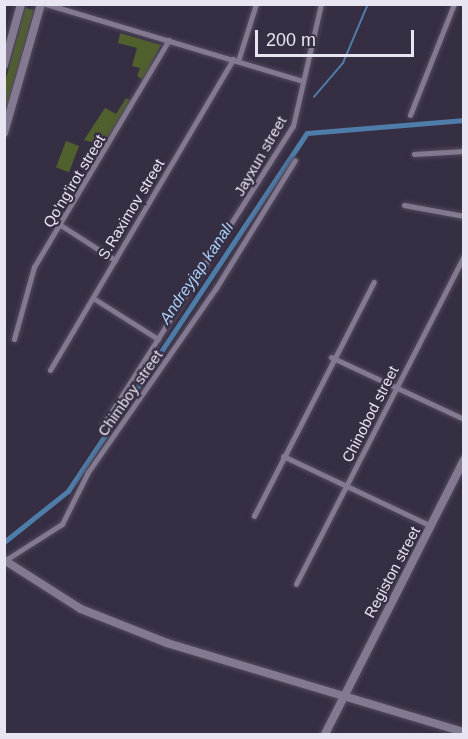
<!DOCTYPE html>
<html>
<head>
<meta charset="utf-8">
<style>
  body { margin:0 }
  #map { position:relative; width:468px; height:739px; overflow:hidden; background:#362e43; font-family:Helvetica,sans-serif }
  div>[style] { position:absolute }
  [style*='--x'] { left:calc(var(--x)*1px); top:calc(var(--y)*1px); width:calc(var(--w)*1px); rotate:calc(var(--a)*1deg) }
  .green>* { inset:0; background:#51612d; transform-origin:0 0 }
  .stream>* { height:1.5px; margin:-0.75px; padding:0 0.75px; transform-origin:0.75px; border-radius:0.75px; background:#4f7daa }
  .canal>* { height:5px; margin:-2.5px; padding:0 2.5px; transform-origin:2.5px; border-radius:2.5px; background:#4f7daa }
  .roads { filter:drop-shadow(0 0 2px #534c5d) drop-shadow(0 0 2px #534c5d) }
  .street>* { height:5px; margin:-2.5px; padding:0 2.5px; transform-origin:2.5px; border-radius:2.5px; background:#837a92 }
  .secondary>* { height:8px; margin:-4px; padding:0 4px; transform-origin:4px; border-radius:4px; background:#837a92 }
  span { translate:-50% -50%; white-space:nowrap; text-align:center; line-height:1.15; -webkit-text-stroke:4.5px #362e43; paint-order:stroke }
  .street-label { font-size:15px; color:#e9e4f1 }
  .water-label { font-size:16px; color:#a8cff7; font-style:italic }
  .frame { position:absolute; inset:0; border:6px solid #e9e4f1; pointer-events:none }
  .scale { position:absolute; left:255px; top:30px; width:159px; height:27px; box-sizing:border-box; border:3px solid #e9e4f1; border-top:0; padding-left:8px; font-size:18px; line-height:21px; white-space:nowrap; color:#e9e4f1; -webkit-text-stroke:4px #362e43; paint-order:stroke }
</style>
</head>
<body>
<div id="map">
  <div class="green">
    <div style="clip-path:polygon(25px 8px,34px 10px,5px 115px,5px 82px)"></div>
    <div style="clip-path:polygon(120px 33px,161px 45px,143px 80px,137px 76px,140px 68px,132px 66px,137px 48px,118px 43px)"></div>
    <div style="clip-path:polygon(126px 98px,131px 101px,103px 145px,84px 140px,105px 108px,116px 114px)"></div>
    <div style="left:66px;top:141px;width:14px;height:28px;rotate:21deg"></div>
  </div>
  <div class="stream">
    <div style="--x:314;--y:97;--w:45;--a:-49.5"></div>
    <div style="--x:343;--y:63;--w:64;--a:-67"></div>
  </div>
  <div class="canal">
    <div style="--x:4;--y:542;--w:82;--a:-38.6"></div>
    <div style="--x:68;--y:491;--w:430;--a:-56.3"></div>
    <div style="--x:307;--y:133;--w:158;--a:-4.7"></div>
  </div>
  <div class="roads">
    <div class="street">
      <div style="--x:46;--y:4;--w:265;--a:16.7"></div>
      <div style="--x:238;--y:61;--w:60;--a:-72.5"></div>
      <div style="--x:410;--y:115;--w:119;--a:-68.4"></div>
      <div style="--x:414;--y:154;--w:50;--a:-3.4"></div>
      <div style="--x:404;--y:205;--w:61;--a:10.4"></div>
      <div style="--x:62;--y:226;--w:63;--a:32.7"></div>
      <div style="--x:93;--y:298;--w:77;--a:32.2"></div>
      <div style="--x:14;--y:339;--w:75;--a:-74.5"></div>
      <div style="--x:34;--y:267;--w:264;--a:-59.3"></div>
      <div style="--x:331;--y:357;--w:147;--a:25"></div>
      <div style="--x:50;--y:370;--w:361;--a:-59.5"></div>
      <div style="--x:103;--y:425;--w:354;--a:-57.6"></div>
      <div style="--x:293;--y:126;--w:125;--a:-77.1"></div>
      <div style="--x:283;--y:456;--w:164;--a:25.3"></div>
      <div style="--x:254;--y:516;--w:263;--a:-62.9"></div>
      <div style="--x:4;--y:561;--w:69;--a:-32.5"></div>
      <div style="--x:62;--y:524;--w:58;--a:-63.4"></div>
      <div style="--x:88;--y:472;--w:224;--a:-55.2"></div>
      <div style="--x:216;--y:288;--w:150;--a:-58.3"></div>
      <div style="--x:296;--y:584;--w:369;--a:-62.9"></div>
    </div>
    <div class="secondary">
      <div style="--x:4;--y:65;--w:63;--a:-74.4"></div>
      <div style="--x:4;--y:133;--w:134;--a:-74"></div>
      <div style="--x:4;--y:560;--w:91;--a:32.5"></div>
      <div style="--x:81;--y:609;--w:92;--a:21.6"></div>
      <div style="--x:167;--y:643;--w:310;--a:16.7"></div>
      <div style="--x:325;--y:734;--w:307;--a:-63.1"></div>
    </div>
  </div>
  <div class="street-label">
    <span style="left:260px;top:156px;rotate:-60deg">Jayxun street</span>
    <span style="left:74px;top:181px;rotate:-59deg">Qo'ng'irot street</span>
    <span style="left:131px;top:209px;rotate:-59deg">S.Raximov street</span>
    <span style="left:130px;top:393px;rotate:-55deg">Chimboy street</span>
    <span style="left:370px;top:414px;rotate:-63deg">Chinobod street</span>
    <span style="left:392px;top:572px;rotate:-62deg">Registon street</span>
  </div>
  <div class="water-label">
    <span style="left:197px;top:273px;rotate:-56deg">Andreyjap kanalı</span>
  </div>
  <div class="frame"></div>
  <div class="scale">200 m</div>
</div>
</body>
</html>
